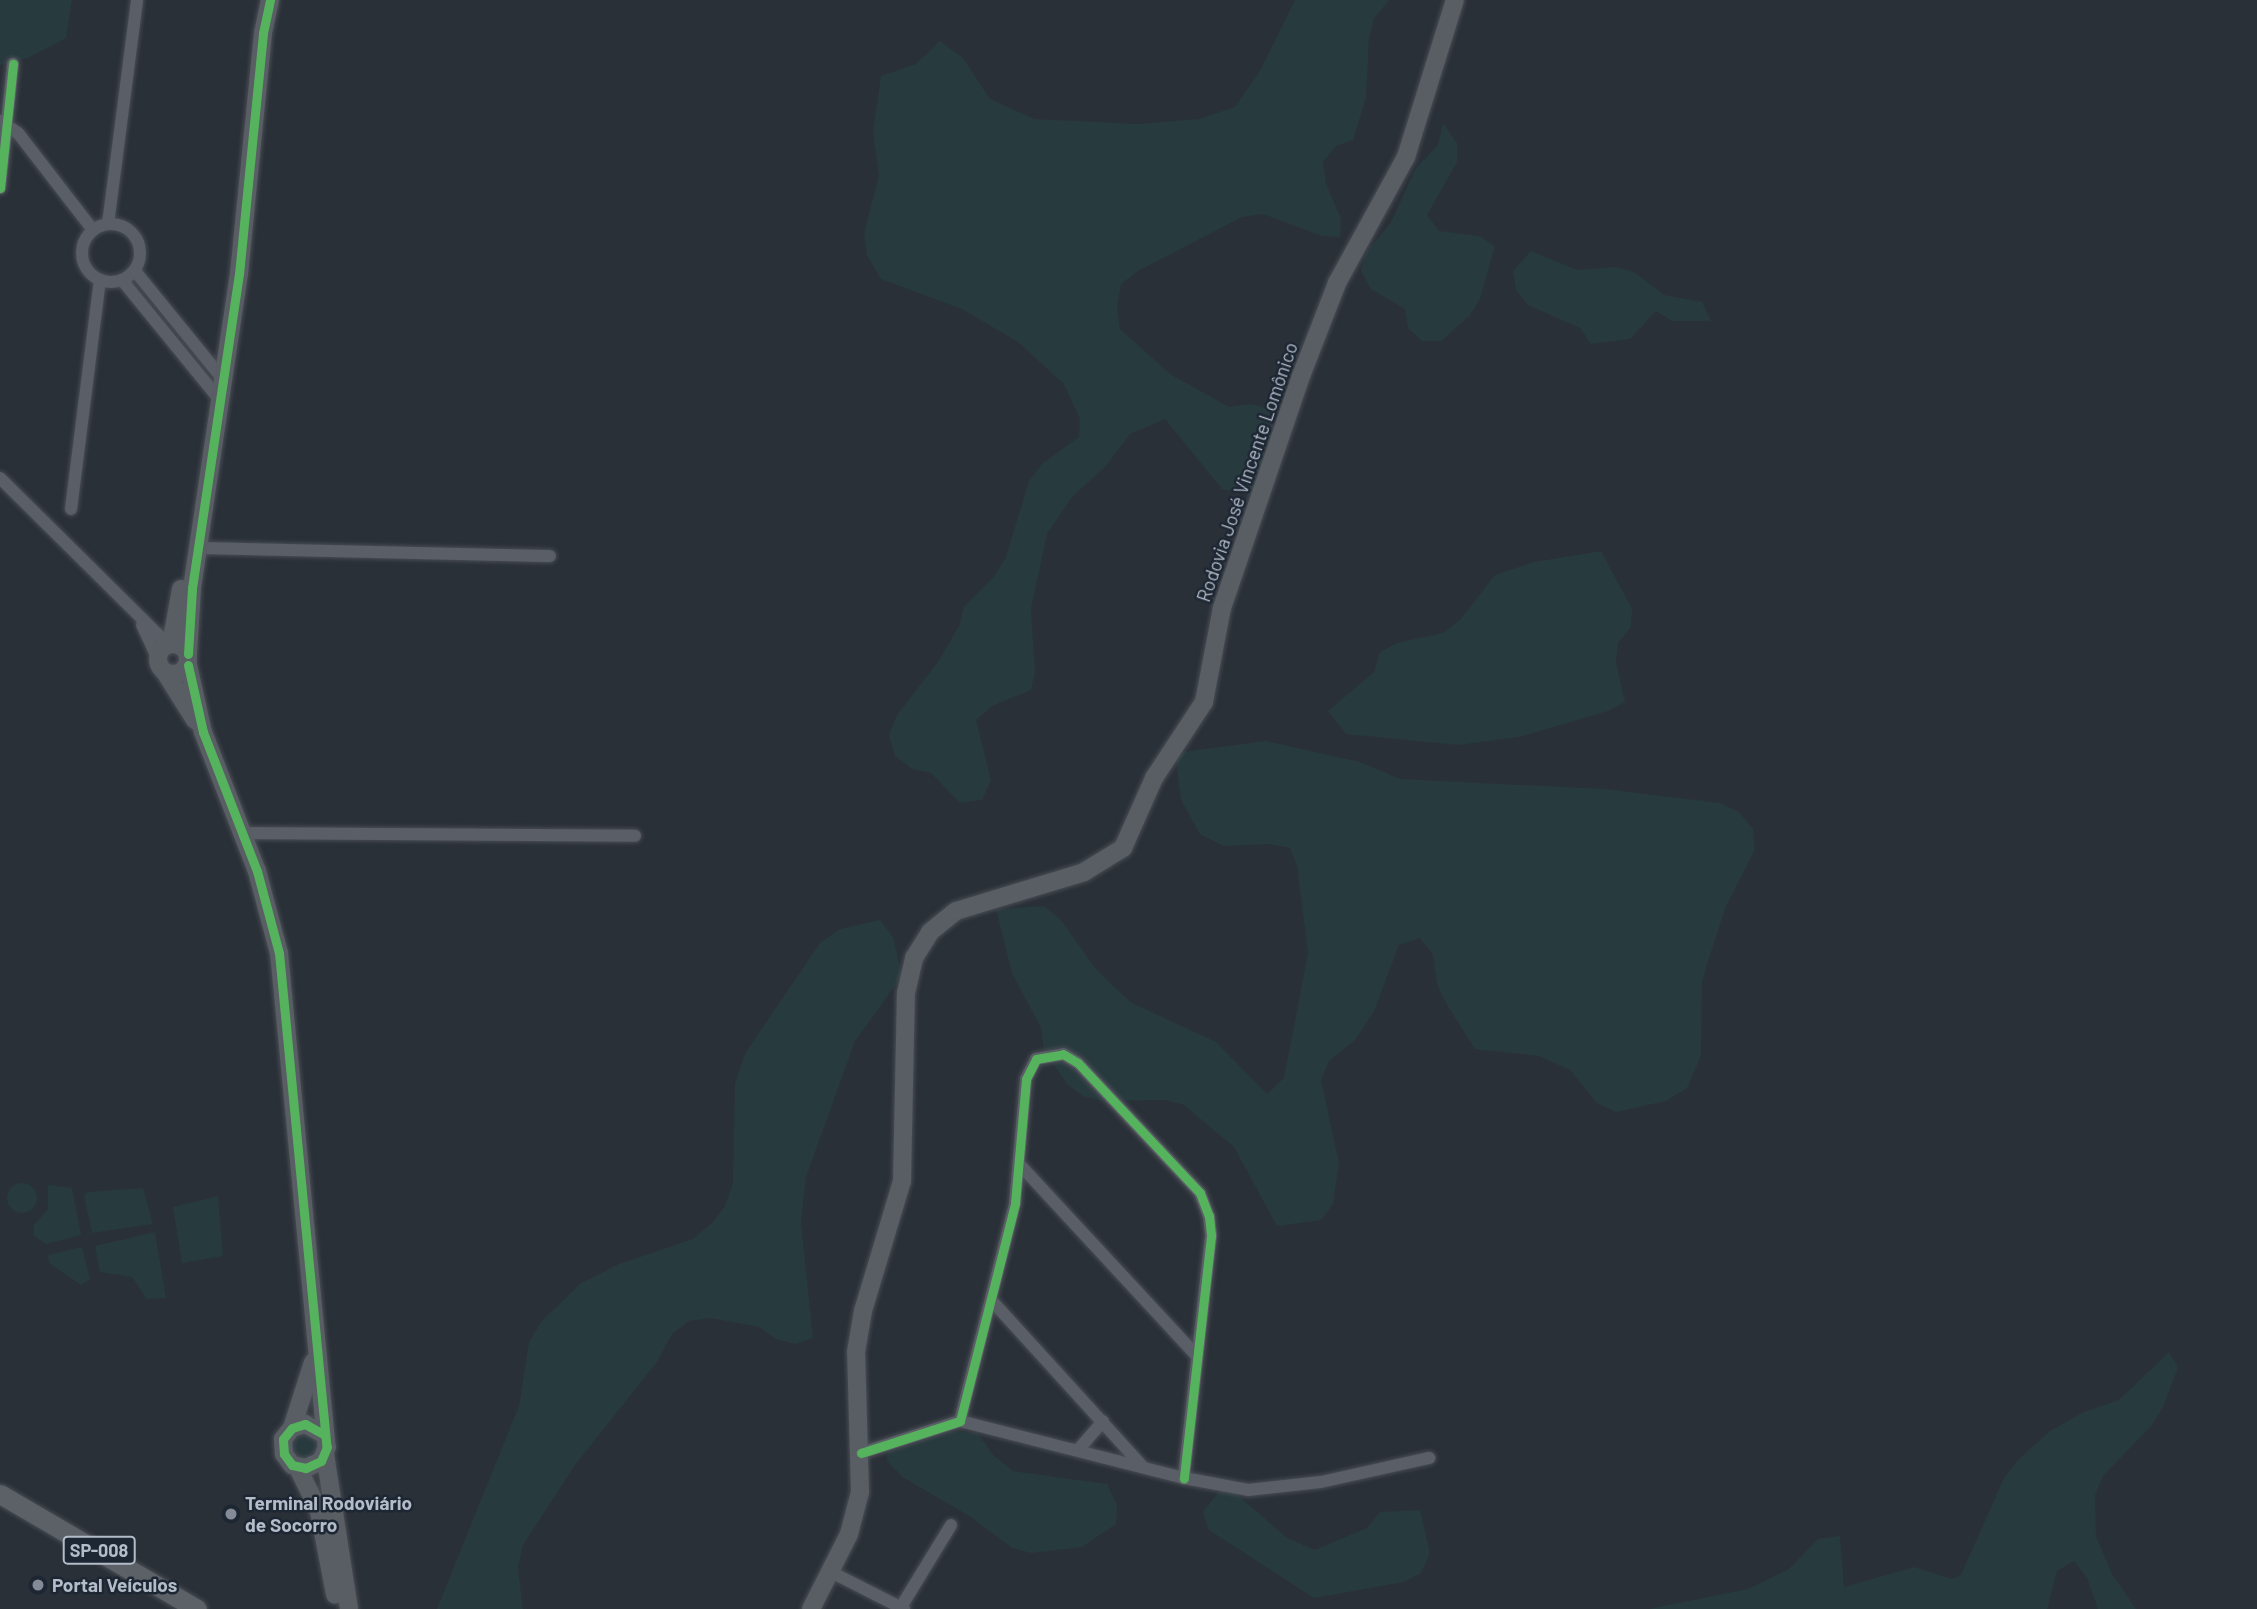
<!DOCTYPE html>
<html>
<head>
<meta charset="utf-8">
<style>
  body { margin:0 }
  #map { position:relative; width:2257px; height:1609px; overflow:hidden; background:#2a3038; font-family:Barlow,sans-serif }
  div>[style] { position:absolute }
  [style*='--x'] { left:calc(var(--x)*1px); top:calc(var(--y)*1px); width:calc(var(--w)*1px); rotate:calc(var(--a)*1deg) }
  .green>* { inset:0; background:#273a3e }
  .round { border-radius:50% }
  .roads { filter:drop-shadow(0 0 2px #484c53) drop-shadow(0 0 2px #484c53) }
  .street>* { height:12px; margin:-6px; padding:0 6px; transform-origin:6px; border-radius:6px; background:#5a5e66 }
  .street>.ring { margin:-6px; padding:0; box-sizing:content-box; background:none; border:12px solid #5a5e66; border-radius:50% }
  .secondary>* { height:18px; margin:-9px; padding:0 9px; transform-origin:9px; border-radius:9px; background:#595d64 }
  .secondary>.ring { margin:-9px; padding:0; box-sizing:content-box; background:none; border:18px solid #595d64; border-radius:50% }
  .primary>* { height:19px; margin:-9.5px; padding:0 9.5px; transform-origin:9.5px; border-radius:9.5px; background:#5c6168 }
  .cycleway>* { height:9px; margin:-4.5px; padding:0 4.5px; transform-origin:4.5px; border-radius:4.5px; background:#56b35d }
  .dots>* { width:19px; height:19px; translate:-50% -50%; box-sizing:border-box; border:4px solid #1d2633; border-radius:50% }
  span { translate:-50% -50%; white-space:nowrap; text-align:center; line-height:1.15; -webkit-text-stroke:5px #1d2633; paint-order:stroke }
  .shield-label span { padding:2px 5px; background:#1d2633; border:2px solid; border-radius:5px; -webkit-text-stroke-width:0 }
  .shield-label { font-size:18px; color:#b4bcc9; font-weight:700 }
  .street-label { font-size:19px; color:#b4bcc9 }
  .poi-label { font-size:19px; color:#b4bcc9; font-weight:700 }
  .left { translate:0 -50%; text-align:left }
</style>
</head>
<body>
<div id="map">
  <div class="green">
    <div style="clip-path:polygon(0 0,72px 0,66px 38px,28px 58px,0 65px)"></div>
    <div style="clip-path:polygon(1295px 0,1389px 0,1374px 19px,1369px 38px,1366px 98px,1353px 140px,1336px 146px,1323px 162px,1326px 184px,1341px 219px,1340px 237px,1322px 236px,1263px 214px,1242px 217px,1138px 271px,1121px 284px,1117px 307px,1120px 329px,1170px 374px,1229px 407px,1251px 404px,1270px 409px,1276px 456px,1264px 498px,1222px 489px,1165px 419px,1130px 434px,1105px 467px,1072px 497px,1047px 534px,1031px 609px,1035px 671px,1031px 690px,992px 706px,976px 720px,991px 780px,982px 800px,960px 803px,931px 773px,912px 769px,895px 756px,889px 735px,897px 715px,938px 662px,959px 626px,964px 607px,994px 577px,1006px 557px,1029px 481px,1042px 464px,1079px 437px,1080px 419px,1064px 384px,1018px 342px,962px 309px,881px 279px,867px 255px,864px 233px,879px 176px,873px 132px,881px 76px,916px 64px,940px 41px,963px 58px,990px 99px,1034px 119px,1137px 124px,1199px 119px,1235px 107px,1260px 71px)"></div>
    <div style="clip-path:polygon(1443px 123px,1457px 143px,1457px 162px,1427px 215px,1439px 231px,1479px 236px,1495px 246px,1480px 299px,1470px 315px,1441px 341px,1422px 341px,1408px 328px,1405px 309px,1371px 289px,1361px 271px,1366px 253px,1391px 222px,1416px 168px,1438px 145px)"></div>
    <div style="clip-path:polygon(1531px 251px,1577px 270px,1616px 267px,1634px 272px,1664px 295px,1702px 302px,1711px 321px,1672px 321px,1656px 311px,1630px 339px,1591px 344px,1580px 328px,1528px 305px,1516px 290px,1513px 271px)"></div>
    <div style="clip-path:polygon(1601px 551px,1632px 609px,1631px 627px,1618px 643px,1616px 662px,1625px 702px,1608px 711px,1519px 737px,1458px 745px,1346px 734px,1328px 711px,1374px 672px,1380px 652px,1397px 643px,1443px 633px,1460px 620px,1495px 575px,1534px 562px)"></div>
    <div style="clip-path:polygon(1266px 741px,1360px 762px,1400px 779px,1604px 789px,1720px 803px,1739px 812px,1753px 829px,1755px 850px,1726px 906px,1707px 964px,1702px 983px,1701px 1056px,1687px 1088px,1666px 1101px,1616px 1112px,1597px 1103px,1570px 1070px,1539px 1056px,1475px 1049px,1447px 1005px,1437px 984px,1433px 955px,1420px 938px,1399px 945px,1374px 1011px,1356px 1039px,1329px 1061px,1321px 1080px,1339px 1163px,1333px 1204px,1321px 1220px,1277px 1226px,1234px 1147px,1184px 1105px,1165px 1100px,1103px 1101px,1083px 1096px,1067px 1084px,1044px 1050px,1041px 1028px,1012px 973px,996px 909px,1044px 906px,1060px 919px,1096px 969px,1130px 1002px,1216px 1042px,1267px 1094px,1284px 1078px,1308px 953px,1297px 866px,1290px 848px,1268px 844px,1224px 846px,1200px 834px,1181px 800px,1175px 753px)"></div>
    <div style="clip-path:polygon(880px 920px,893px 937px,902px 976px,855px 1041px,806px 1177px,801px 1222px,813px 1338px,795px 1344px,776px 1339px,759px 1327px,711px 1318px,689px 1321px,672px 1334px,657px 1362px,575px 1465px,523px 1545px,518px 1568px,523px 1609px,437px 1609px,519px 1406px,529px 1342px,541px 1322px,581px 1283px,619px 1264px,693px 1239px,713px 1222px,725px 1206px,733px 1183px,735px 1083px,746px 1052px,820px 943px,840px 929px)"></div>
    <div class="round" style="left:7px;top:1183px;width:30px;height:30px"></div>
    <div style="clip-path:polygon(48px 1185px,72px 1188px,81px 1235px,46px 1244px,34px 1236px,34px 1225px,48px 1209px)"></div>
    <div style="clip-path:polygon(143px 1188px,153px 1224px,92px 1233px,84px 1195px,88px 1192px)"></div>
    <div style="clip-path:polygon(218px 1196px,223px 1256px,182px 1263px,173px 1207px)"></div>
    <div style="clip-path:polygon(155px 1232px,166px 1298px,147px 1299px,132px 1277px,100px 1272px,95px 1246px)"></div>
    <div style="clip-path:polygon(82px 1247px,90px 1279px,81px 1285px,49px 1263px,48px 1255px)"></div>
    <div style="clip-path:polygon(2169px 1352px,2178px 1367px,2164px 1405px,2152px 1425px,2103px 1476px,2095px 1495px,2096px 1536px,2112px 1574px,2136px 1609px,2098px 1609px,2087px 1578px,2074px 1561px,2057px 1571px,2047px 1609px,1649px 1609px,1748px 1589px,1789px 1569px,1818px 1539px,1840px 1536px,1844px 1587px,1914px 1567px,1952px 1579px,1961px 1575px,2004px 1478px,2017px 1461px,2050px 1431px,2084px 1412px,2119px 1400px)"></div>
    <div style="clip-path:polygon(927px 1430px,978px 1433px,993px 1455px,1013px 1471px,1107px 1484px,1117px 1505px,1116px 1524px,1082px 1547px,1031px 1553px,1012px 1548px,971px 1517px,904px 1478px,887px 1461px,888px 1443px)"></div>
    <div class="round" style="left:292px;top:1433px;width:26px;height:26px"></div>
    <div style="clip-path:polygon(1225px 1484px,1287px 1538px,1315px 1550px,1367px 1528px,1380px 1512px,1420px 1510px,1430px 1553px,1421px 1573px,1404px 1582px,1314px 1598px,1209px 1530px,1203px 1512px)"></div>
  </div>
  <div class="roads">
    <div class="street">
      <div style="--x:0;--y:121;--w:22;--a:34"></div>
      <div style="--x:18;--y:133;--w:123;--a:52.3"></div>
      <div style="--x:0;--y:188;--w:125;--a:-84"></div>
      <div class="ring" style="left:82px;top:224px;width:46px;height:46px"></div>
      <div style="--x:108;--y:224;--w:226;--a:-82.6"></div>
      <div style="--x:135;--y:271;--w:138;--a:50.9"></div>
      <div style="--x:122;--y:280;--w:154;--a:50.8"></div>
      <div style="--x:0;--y:478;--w:238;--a:44.7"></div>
      <div style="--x:71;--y:509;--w:231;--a:-82.8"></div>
      <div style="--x:197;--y:548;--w:353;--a:1.3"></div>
      <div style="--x:142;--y:625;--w:38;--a:65"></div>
      <div style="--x:242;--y:833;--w:393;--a:0.4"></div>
      <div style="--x:1021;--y:1166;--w:258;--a:47.2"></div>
      <div style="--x:993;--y:1302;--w:223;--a:47.7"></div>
      <div style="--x:960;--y:1421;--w:231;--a:14.3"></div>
      <div style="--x:1184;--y:1478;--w:65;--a:10.6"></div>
      <div style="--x:1248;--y:1490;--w:73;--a:-6.3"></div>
      <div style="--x:1321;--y:1482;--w:111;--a:-12.5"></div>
      <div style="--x:1078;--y:1450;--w:38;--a:-49"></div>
      <div style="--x:861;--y:1453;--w:104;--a:-17.9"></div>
      <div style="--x:960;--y:1421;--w:225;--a:-75.8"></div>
      <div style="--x:1015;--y:1203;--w:124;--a:-84.9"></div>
      <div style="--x:1026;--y:1079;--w:22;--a:-63"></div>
      <div style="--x:1036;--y:1059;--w:27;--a:-10"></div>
      <div style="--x:1063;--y:1054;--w:17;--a:31"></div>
      <div style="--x:1078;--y:1063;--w:178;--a:46.8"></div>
      <div style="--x:1200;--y:1193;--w:25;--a:69"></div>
      <div style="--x:1209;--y:1216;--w:20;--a:84"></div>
      <div style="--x:1211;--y:1236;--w:244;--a:96.4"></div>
      <div style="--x:831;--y:1572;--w:82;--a:26.9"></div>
      <div style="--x:901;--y:1607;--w:96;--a:-58.6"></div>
    </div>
    <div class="secondary">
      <div class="ring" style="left:158px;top:644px;width:12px;height:12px"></div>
      <div style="--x:171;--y:644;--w:56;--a:-79.7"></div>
      <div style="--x:188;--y:654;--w:66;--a:-86.5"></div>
      <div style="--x:192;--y:588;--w:317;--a:-81.5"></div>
      <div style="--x:239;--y:274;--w:242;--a:-84.3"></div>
      <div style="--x:263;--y:33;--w:34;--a:-78"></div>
      <div style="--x:188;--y:665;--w:69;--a:77.4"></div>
      <div style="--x:203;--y:732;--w:149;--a:68.8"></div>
      <div style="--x:257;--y:871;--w:85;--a:75"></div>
      <div style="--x:279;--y:953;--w:496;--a:84.5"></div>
      <div style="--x:327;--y:1447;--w:15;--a:113"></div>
      <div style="--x:321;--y:1461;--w:17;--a:155"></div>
      <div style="--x:306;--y:1468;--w:14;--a:-168"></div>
      <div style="--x:292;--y:1465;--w:14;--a:-126"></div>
      <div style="--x:284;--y:1454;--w:15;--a:-94"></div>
      <div style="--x:283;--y:1439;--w:14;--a:-51"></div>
      <div style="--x:292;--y:1428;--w:14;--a:-17"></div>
      <div style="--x:305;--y:1424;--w:21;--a:29"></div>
      <div style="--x:165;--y:672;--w:57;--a:58"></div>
      <div style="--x:292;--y:1428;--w:69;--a:-72.3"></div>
      <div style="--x:325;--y:1454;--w:157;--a:81.2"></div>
      <div style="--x:298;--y:1468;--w:48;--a:64"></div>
      <div style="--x:319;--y:1511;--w:85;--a:79.1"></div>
      <div style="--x:811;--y:1609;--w:84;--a:-63.1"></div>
      <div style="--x:849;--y:1534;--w:43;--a:-75.3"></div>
      <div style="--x:860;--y:1492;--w:140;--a:-91.6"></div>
      <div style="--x:856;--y:1352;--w:42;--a:-80.3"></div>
      <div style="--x:863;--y:1311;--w:136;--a:-73.3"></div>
      <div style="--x:902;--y:1181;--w:188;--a:-88.8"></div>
      <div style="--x:906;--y:993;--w:36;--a:-77"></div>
      <div style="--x:914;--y:958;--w:31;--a:-58"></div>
      <div style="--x:930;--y:932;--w:33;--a:-39"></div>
      <div style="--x:956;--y:911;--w:134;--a:-16.9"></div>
      <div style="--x:1084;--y:872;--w:46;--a:-31.6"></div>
      <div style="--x:1123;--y:848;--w:77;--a:-66.1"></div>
      <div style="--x:1154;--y:778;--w:91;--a:-56.7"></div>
      <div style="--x:1204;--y:702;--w:96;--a:-79.2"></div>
      <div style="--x:1222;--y:608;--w:245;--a:-71.2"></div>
      <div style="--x:1301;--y:376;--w:100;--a:-68.8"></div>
      <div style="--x:1337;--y:283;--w:144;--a:-61.3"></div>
      <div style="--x:1406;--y:157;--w:164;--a:-72.7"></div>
    </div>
    <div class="primary">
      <div style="--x:0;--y:1494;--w:228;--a:30.3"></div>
    </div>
  </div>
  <div class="cycleway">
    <div style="--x:0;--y:188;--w:125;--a:-84"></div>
    <div style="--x:188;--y:654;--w:66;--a:-86.5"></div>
    <div style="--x:192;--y:588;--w:317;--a:-81.5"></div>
    <div style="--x:239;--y:274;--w:242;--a:-84.3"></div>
    <div style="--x:263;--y:33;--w:34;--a:-78"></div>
    <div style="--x:188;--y:665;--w:69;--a:77.4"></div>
    <div style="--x:203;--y:732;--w:149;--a:68.8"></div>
    <div style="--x:257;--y:871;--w:85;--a:75"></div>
    <div style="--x:279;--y:953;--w:496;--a:84.5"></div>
    <div style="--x:327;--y:1447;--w:15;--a:113"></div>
    <div style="--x:321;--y:1461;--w:17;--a:155"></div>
    <div style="--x:306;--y:1468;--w:14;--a:-168"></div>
    <div style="--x:292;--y:1465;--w:14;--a:-126"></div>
    <div style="--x:284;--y:1454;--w:15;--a:-94"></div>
    <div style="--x:283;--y:1439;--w:14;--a:-51"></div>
    <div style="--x:292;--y:1428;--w:14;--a:-17"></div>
    <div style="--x:305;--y:1424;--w:21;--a:29"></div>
    <div style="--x:861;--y:1453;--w:104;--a:-17.9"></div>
    <div style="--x:960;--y:1421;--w:225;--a:-75.8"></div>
    <div style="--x:1015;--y:1203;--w:124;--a:-84.9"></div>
    <div style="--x:1026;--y:1079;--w:22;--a:-63"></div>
    <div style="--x:1036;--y:1059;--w:27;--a:-10"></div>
    <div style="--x:1063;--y:1054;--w:17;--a:31"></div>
    <div style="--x:1078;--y:1063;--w:178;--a:46.8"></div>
    <div style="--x:1200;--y:1193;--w:25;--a:69"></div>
    <div style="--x:1209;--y:1216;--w:20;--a:84"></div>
    <div style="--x:1211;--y:1236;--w:244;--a:96.4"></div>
  </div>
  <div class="dots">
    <div style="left:231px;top:1514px;background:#848b96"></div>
    <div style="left:38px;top:1585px;background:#848b96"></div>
  </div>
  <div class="shield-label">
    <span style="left:99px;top:1550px">SP-008</span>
  </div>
  <div class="street-label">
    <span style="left:1247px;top:472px;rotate:-71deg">Rodovia José Vincente Lomônico</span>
  </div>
  <div class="poi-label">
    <span class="left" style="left:245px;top:1514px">Terminal Rodoviário<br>de Socorro</span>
    <span class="left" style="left:52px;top:1585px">Portal Veículos</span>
  </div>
</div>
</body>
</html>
